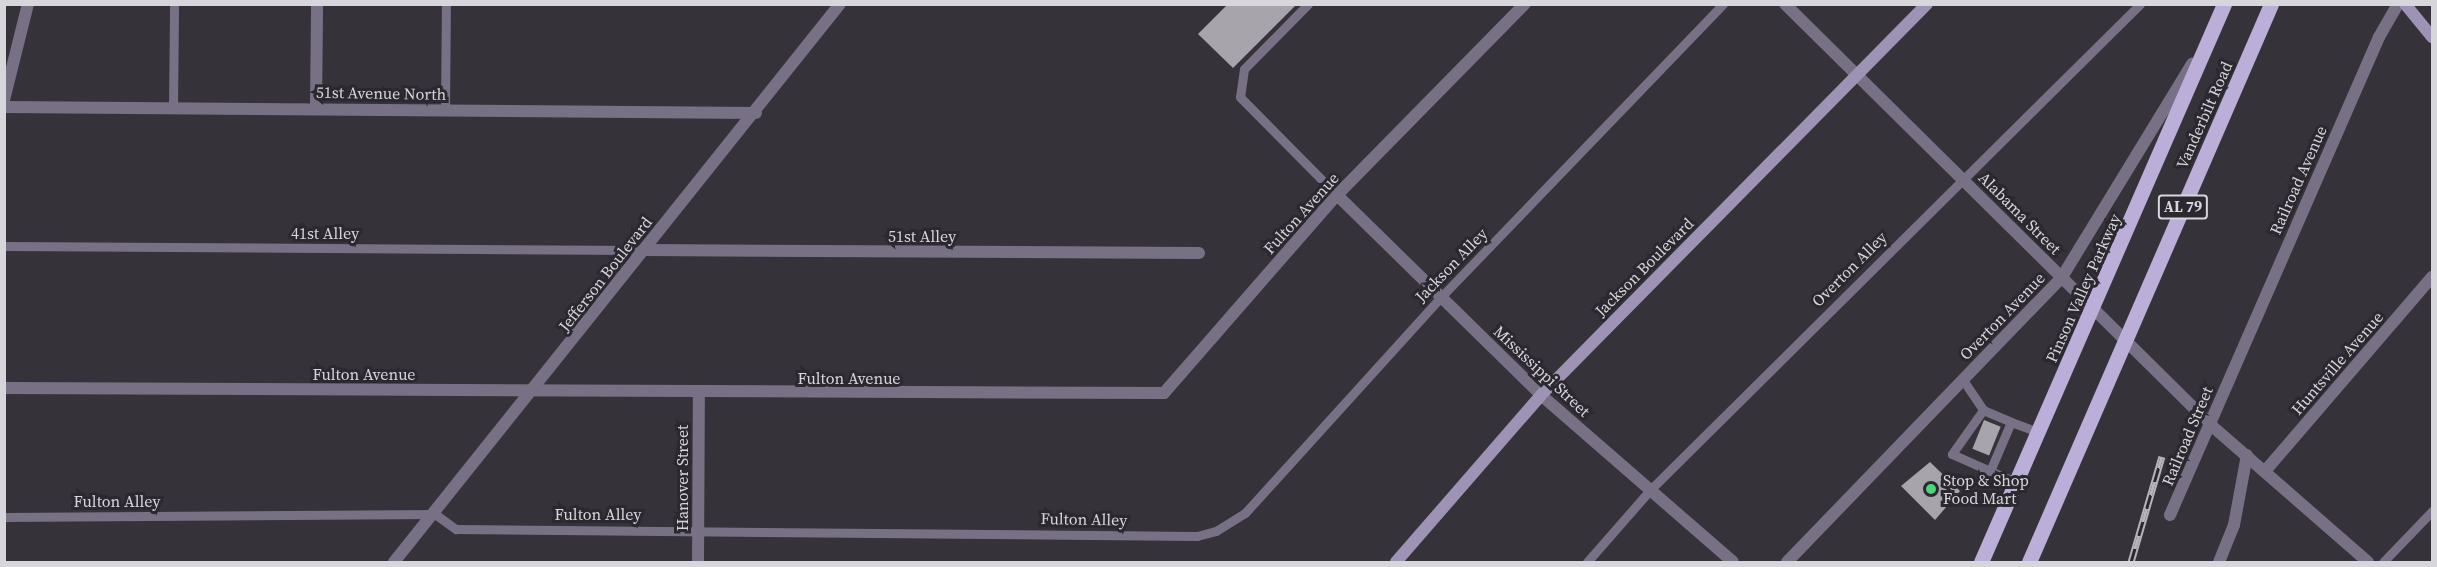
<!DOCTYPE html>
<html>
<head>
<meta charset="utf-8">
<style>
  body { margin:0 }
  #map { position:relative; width:2437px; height:567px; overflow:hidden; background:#353339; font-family:"Source Serif 4",serif }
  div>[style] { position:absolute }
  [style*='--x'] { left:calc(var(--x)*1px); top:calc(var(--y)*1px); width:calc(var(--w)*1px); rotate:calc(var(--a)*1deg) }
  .building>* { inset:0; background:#a7a4ac; transform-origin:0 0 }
  .lane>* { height:9px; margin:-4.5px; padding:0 4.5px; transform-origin:4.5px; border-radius:4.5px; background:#787186 }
  .street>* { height:12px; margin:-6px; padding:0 6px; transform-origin:6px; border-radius:6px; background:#787186 }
  .secondary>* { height:12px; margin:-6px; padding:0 6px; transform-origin:6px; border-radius:6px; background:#9e93b4 }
  .primary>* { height:15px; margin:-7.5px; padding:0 7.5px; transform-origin:7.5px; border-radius:7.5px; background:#bbaed8 }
  .rail>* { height:7px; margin-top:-3.5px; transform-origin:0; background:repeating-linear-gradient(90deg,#2b292f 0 14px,#b6b5b9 0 28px); box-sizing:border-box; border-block:2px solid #b6b5b9 }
  .dots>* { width:16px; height:16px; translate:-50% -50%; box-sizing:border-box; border:3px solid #2b292f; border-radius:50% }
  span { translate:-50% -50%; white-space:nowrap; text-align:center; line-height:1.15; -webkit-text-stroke:6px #2b292f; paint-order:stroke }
  .shield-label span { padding:2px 4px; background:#2b292f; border:2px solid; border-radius:4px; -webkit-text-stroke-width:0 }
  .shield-label { font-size:15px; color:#d7d6da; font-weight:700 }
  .street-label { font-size:16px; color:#d7d6da }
  .poi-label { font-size:16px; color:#d7d6da }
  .left { translate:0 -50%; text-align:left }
  .frame { position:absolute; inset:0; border:6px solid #d7d6da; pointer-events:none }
</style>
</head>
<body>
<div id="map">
  <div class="building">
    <div style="clip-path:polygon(1228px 4px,1297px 4px,1233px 68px,1198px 34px)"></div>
    <div style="left:1984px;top:420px;width:18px;height:31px;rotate:22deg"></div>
    <div style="clip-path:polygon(1930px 462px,1960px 491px,1935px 520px,1901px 486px)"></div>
  </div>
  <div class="lane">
    <div style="--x:1308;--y:4;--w:91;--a:134.6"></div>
    <div style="--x:1244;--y:69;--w:28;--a:98"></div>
    <div style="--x:1240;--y:97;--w:138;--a:45.3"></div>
    <div style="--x:173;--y:108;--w:104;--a:-89.4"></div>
    <div style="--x:445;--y:110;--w:106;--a:-89.5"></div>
    <div style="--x:4;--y:246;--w:640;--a:0.36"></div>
    <div style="--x:1963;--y:380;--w:36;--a:56"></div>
    <div style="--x:1983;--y:410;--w:30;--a:23"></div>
    <div style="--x:1983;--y:410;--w:54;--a:125.2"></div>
    <div style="--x:1952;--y:454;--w:42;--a:24.1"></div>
    <div style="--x:2016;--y:482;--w:28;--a:-157"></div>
    <div style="--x:1990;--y:471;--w:53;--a:-66.8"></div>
    <div style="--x:2011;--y:422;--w:29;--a:20"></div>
    <div style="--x:4;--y:517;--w:431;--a:-0.4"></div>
    <div style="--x:435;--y:514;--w:26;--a:36"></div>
    <div style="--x:456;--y:529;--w:741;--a:0.54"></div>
    <div style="--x:1197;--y:536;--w:20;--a:-15"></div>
    <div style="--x:1216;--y:531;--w:34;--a:-32"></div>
    <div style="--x:1245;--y:513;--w:290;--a:-47.8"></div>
    <div style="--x:1440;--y:298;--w:408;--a:-46.1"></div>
    <div style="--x:1587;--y:562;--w:97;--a:-48.8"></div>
    <div style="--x:1651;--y:489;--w:689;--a:-44.76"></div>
    <div style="--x:2383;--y:562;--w:71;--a:-46.1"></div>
  </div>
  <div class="street">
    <div style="--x:1785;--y:4;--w:600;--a:44.66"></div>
    <div style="--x:2212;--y:426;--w:207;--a:41.1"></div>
    <div style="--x:4;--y:100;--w:99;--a:-76"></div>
    <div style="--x:4;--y:107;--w:752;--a:0.46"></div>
    <div style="--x:316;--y:108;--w:104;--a:-89.4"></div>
    <div style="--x:1337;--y:195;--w:286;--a:44.4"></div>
    <div style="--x:1541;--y:395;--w:254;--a:41"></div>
    <div style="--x:644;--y:250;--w:555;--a:0.31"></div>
    <div style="--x:4;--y:388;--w:1160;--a:0.25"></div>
    <div style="--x:1164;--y:393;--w:263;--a:-48.9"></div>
    <div style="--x:1337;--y:195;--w:268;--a:-45.5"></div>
    <div style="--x:2266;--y:470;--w:255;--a:-49.3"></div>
    <div style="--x:2170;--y:515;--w:522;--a:-66.38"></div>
    <div style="--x:2379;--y:37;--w:38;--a:-60"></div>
    <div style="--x:394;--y:562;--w:714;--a:-51.37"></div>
    <div style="--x:698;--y:562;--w:168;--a:-89.7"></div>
    <div style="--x:1787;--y:562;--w:396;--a:-46"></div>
    <div style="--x:2062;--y:277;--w:250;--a:-58.6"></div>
    <div style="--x:2219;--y:562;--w:40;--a:-68"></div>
    <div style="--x:2234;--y:525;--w:71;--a:-79.5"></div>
  </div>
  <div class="secondary">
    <div style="--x:2405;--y:4;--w:43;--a:50.7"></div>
    <div style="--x:1396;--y:562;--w:221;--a:-49"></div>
    <div style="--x:1541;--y:395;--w:549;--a:-45.37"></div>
  </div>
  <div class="primary">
    <div style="--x:1981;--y:562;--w:609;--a:-66.47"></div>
    <div style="--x:2029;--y:562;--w:608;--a:-66.55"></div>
  </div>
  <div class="rail">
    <div style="--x:2131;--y:562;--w:110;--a:-73.7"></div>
  </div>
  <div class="dots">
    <div style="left:1931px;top:489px;background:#4dd676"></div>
  </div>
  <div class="shield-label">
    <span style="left:2183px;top:207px">AL 79</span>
  </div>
  <div class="street-label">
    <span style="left:381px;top:93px;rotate:1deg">51st Avenue North</span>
    <span style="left:2204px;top:115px;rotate:-66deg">Vanderbilt Road</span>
    <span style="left:2298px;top:180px;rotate:-66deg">Railroad Avenue</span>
    <span style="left:1301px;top:213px;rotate:-48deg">Fulton Avenue</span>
    <span style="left:2020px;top:213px;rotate:45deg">Alabama Street</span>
    <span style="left:325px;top:233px">41st Alley</span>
    <span style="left:922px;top:236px">51st Alley</span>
    <span style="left:1451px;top:265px;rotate:-46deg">Jackson Alley</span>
    <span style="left:1644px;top:267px;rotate:-45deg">Jackson Boulevard</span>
    <span style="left:1849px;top:269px;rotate:-45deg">Overton Alley</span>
    <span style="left:605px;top:274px;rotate:-52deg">Jefferson Boulevard</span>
    <span style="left:2083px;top:288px;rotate:-66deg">Pinson Valley Parkway</span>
    <span style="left:2002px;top:316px;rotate:-46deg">Overton Avenue</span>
    <span style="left:2337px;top:363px;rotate:-49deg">Huntsville Avenue</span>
    <span style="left:1542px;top:371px;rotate:43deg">Mississippi Street</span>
    <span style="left:364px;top:374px">Fulton Avenue</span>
    <span style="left:849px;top:378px">Fulton Avenue</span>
    <span style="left:2187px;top:436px;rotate:-67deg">Railroad Street</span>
    <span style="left:682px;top:478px;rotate:-90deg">Hanover Street</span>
    <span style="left:117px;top:501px">Fulton Alley</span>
    <span style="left:598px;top:514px">Fulton Alley</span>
    <span style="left:1084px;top:519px;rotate:1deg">Fulton Alley</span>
  </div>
  <div class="poi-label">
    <span class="left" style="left:1943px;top:489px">Stop &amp; Shop<br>Food Mart</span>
  </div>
  <div class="frame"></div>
</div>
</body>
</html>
